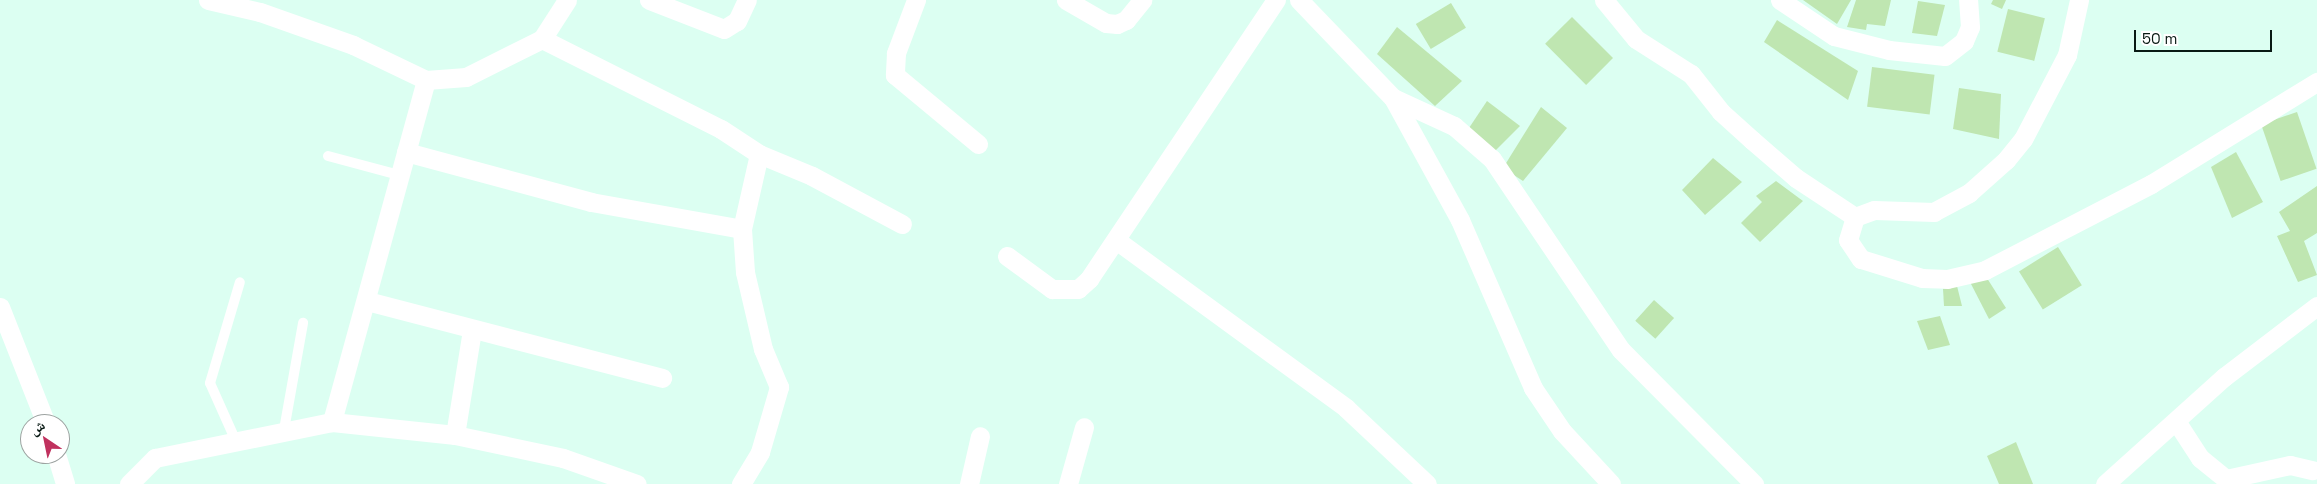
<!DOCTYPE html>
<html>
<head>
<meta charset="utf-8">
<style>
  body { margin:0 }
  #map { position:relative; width:2317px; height:484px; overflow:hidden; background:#dcfff2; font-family:"Space Grotesk","Noto Naskh Arabic",sans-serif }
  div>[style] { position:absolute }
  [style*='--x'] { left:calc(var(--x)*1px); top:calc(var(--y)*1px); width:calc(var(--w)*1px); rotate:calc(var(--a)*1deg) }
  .building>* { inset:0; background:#bfe6b1; transform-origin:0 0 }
  .lane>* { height:10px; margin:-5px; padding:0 5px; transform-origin:5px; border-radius:5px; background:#fff }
  .street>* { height:19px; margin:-9.5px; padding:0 9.5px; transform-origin:9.5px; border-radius:9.5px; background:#fff }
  span { translate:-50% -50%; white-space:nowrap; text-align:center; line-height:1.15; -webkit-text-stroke:4px #fff; paint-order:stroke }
  .north { position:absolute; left:20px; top:414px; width:50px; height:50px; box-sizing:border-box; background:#fff; border:1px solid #9da3a1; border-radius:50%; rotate:326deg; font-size:14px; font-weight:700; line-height:20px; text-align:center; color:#091a14 }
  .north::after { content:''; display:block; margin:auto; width:18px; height:22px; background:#c0315e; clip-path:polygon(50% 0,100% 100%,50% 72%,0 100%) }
  .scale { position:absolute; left:2134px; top:30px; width:138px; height:22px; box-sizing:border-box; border:2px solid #091a14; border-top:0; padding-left:6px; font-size:15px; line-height:18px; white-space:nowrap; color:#091a14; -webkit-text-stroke:4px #fff; paint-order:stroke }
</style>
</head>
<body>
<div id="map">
  <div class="building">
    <div style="clip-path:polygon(1803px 0,1851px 0,1837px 24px)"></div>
    <div style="clip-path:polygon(1856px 0,1891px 0,1885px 26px,1867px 24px,1866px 30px,1847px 27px)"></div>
    <div style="clip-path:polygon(1993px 0,2006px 0,2002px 9px,1991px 4px)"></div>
    <div style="clip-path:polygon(1918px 1px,1945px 5px,1937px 36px,1912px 33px)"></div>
    <div style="left:1451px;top:3px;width:29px;height:41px;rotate:59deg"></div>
    <div style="left:2008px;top:9px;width:38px;height:44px;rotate:14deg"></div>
    <div style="left:1572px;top:17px;width:58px;height:38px;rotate:45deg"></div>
    <div style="clip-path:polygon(1777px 20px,1858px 71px,1848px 100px,1764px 42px)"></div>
    <div style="clip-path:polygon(1397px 27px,1462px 81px,1435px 106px,1377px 54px)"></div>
    <div style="left:1872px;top:67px;width:63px;height:40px;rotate:7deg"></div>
    <div style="clip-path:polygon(1959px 88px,2001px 94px,1999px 139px,1953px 129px)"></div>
    <div style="clip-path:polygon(1487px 101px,1520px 126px,1495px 151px,1469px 128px)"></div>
    <div style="clip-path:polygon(1541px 107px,1567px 128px,1523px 181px,1503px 168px)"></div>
    <div style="left:2297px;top:112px;width:60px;height:38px;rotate:71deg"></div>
    <div style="clip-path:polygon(2236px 152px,2263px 202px,2232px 218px,2211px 167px)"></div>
    <div style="clip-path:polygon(1713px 158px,1742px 182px,1705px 215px,1682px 190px)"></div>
    <div style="clip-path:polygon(1776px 181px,1803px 201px,1760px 242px,1741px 223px,1762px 202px,1756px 196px)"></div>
    <div style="clip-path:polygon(2317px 186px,2317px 233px,2304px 241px,2317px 275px,2298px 282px,2277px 236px,2290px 231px,2279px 212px)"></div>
    <div style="left:2058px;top:247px;width:45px;height:46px;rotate:58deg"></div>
    <div style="clip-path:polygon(1985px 275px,2006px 308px,1989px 319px,1970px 282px)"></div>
    <div style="clip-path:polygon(1957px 286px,1962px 306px,1944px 306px,1943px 289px)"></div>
    <div style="left:1654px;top:300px;width:27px;height:28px;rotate:42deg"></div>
    <div style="clip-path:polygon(1940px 316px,1950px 345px,1928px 350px,1917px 321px)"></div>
    <div style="clip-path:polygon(2016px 442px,2033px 484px,1999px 484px,1987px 456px)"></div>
  </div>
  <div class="lane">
    <div style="--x:328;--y:156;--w:73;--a:15"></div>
    <div style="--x:284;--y:430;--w:109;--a:-79.9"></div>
    <div style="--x:235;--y:439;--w:61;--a:-114.1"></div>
    <div style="--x:210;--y:383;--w:105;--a:-73.5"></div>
  </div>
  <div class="street">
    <div style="--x:208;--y:0;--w:53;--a:13"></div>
    <div style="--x:260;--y:12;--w:99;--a:19.5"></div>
    <div style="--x:353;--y:45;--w:81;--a:25.6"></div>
    <div style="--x:426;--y:80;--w:355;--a:105.4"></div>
    <div style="--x:649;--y:0;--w:80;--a:21.1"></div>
    <div style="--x:724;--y:29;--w:15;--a:-32"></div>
    <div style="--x:737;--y:21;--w:23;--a:-65"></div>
    <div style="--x:916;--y:0;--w:57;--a:110.7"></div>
    <div style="--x:896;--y:53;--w:22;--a:93"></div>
    <div style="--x:895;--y:75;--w:108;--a:39.7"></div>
    <div style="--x:1066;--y:0;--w:46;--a:29.9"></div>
    <div style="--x:1106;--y:23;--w:11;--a:5"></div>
    <div style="--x:1117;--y:24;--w:10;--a:-24"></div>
    <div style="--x:1126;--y:20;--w:26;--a:-51"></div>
    <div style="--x:1299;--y:0;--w:136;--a:46.2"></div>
    <div style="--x:1393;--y:98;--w:139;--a:61.2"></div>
    <div style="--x:1460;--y:220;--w:183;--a:66.5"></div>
    <div style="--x:1533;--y:388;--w:52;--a:56"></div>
    <div style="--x:1562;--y:431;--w:72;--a:47.2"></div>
    <div style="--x:1604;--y:0;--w:50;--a:50.6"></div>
    <div style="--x:1636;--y:39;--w:65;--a:32.5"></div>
    <div style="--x:1691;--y:74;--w:48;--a:51.7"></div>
    <div style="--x:1721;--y:112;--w:42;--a:42.1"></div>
    <div style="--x:1752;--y:140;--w:58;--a:40.8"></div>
    <div style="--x:1796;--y:178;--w:71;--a:33.5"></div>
    <div style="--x:1780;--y:0;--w:65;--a:33.7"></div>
    <div style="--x:1834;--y:36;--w:57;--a:14.3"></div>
    <div style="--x:1889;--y:50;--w:56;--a:6.1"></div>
    <div style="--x:1945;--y:56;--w:24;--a:-38"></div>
    <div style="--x:1964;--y:41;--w:15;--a:-67"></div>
    <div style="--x:1970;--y:27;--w:27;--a:-94"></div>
    <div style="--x:2079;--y:0;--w:56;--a:102.3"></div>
    <div style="--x:2067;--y:55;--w:95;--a:117.6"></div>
    <div style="--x:2023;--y:139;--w:27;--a:129"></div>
    <div style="--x:2006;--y:160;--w:50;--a:138.3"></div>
    <div style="--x:1969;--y:193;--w:40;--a:152"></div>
    <div style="--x:1934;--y:212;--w:60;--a:-178.1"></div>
    <div style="--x:1874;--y:210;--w:20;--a:160"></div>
    <div style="--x:1855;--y:217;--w:24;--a:107"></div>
    <div style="--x:1848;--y:240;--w:23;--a:56"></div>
    <div style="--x:1861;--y:259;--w:64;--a:17.3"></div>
    <div style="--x:1922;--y:278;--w:25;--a:2"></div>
    <div style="--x:1947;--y:279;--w:39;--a:-13"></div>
    <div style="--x:1985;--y:270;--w:187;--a:-27.4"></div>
    <div style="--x:2151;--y:184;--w:195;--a:-31.6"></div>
    <div style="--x:542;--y:39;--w:46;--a:-57.3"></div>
    <div style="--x:426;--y:80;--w:40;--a:-4.3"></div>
    <div style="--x:466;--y:77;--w:85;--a:-26.6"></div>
    <div style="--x:542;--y:39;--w:200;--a:26.7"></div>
    <div style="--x:721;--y:129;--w:45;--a:33.3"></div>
    <div style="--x:759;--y:154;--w:57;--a:22.5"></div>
    <div style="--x:812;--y:176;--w:102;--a:28.1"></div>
    <div style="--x:1393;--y:98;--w:67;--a:24.7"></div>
    <div style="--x:1454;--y:126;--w:50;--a:41"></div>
    <div style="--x:1492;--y:159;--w:230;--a:56"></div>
    <div style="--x:1621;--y:350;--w:189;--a:45.2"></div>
    <div style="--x:406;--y:152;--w:192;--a:15.1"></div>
    <div style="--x:591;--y:202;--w:153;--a:10.1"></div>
    <div style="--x:1116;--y:240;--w:285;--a:36.1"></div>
    <div style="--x:1346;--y:408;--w:111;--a:43.2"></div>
    <div style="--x:1007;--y:256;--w:56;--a:36.3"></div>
    <div style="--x:1052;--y:289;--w:26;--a:0"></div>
    <div style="--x:1078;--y:289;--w:15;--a:-42"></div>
    <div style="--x:1089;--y:279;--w:336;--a:-56.2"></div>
    <div style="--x:367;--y:301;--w:305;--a:14.6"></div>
    <div style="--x:0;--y:307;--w:126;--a:68.5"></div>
    <div style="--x:2176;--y:421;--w:44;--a:57"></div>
    <div style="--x:2200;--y:458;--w:33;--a:39"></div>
    <div style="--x:2226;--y:479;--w:66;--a:-12.3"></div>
    <div style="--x:2290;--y:465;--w:23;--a:13"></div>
    <div style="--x:455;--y:435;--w:106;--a:-80.8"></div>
    <div style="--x:56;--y:454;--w:31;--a:73"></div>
    <div style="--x:129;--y:484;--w:37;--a:-45"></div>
    <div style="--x:155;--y:458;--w:181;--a:-11.5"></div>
    <div style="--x:332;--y:422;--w:124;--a:6"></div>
    <div style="--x:455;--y:435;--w:110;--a:12"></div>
    <div style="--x:563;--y:458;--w:78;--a:19.4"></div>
    <div style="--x:741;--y:484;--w:37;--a:-59"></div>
    <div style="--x:760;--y:452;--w:68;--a:-73.7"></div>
    <div style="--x:779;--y:387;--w:41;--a:-112.8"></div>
    <div style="--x:763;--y:349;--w:79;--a:-103.2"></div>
    <div style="--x:745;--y:272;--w:43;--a:-94"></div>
    <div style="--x:742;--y:229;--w:77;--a:-77.2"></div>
    <div style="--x:969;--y:484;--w:49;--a:-77.1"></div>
    <div style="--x:1068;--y:484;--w:59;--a:-74.3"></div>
    <div style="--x:2105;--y:484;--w:160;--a:-42"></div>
    <div style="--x:2224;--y:377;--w:117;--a:-37.4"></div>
  </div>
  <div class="north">ش</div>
  <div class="scale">50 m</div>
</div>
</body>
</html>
